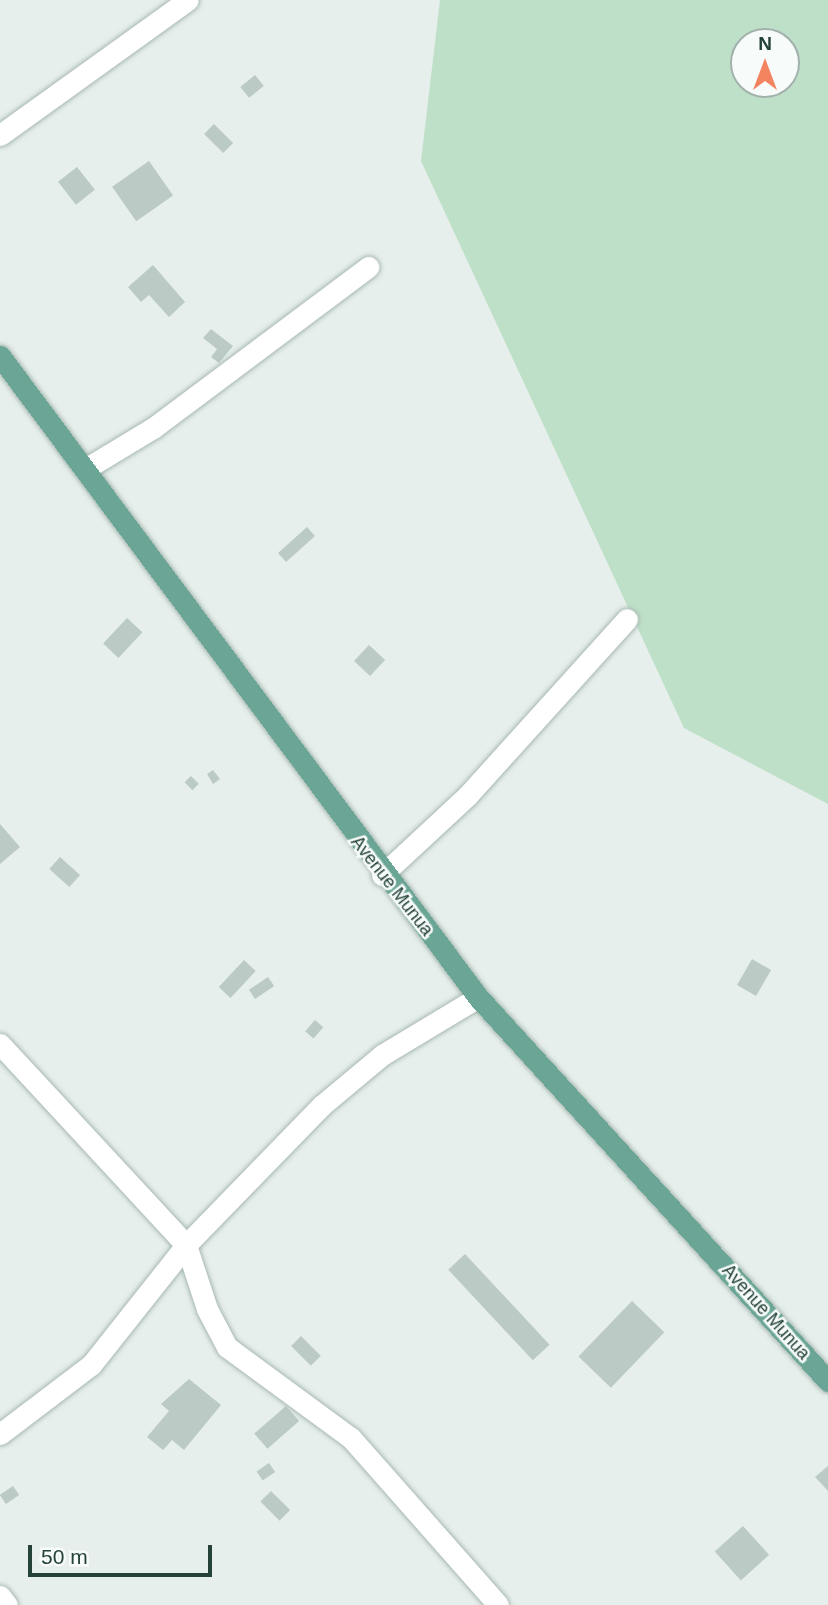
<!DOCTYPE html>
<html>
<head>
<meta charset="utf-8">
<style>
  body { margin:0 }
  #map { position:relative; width:828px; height:1605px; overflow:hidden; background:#e6efeb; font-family:Arial,sans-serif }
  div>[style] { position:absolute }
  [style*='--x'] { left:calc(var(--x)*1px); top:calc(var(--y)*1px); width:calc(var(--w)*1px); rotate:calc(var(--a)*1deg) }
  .green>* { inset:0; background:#bfe0c8 }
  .building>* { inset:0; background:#bbcac4; transform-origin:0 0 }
  .roads { filter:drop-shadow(0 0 2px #a8b8b2) drop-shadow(0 0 2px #a8b8b2) }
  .minor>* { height:21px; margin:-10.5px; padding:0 10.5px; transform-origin:10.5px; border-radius:10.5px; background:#fff }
  .major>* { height:21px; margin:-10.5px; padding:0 10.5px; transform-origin:10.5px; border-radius:10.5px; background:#6aa596 }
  span { translate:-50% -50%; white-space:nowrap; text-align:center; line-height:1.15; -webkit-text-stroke:5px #f7fbf9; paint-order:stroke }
  .street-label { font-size:18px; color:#24423a }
  .north { position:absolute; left:730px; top:28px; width:70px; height:70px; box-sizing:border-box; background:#f7fbf9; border:2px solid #a3b1ad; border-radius:50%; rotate:0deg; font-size:19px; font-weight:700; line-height:28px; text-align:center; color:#24423a }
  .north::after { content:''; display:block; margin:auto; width:24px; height:32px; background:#f4845f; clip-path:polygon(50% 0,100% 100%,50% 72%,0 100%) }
  .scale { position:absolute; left:28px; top:1545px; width:184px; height:32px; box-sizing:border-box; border:4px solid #24423a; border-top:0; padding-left:9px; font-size:21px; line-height:24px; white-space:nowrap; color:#24423a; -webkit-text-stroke:5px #f7fbf9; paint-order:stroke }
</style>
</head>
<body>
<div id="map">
  <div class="green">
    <div style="clip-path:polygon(evenodd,440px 0,828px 0,828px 804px,684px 728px,421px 161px,440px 0,744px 42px,786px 42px,786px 84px,744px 84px,744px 42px)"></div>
  </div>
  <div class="building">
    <div style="left:255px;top:75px;width:14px;height:19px;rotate:51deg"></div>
    <div style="left:214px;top:124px;width:27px;height:14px;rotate:45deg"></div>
    <div style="left:149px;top:161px;width:42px;height:45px;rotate:55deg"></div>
    <div style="left:77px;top:167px;width:29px;height:24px;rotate:52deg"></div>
    <div style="clip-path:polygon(153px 265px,185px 302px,169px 317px,149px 295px,141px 302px,128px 287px)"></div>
    <div style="clip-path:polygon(211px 329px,233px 346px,219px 363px,211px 357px,217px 349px,203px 338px)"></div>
    <div style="left:307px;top:527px;width:12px;height:39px;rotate:48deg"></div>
    <div style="left:127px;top:618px;width:21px;height:35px;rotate:43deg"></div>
    <div style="left:369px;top:645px;width:22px;height:22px;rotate:43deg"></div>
    <div style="clip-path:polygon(213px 770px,220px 779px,213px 784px,207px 774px)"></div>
    <div style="left:191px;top:776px;width:11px;height:9px;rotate:45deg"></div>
    <div style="clip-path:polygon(0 824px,20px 847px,0 864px)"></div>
    <div style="left:60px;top:857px;width:27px;height:16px;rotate:42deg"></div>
    <div style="left:752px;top:959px;width:22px;height:30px;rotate:30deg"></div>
    <div style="left:244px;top:960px;width:16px;height:37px;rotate:43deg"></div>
    <div style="left:268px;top:977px;width:11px;height:23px;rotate:56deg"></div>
    <div style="left:315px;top:1020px;width:11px;height:15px;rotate:41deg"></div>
    <div style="left:465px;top:1254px;width:124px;height:23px;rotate:47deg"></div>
    <div style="left:632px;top:1301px;width:45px;height:77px;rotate:44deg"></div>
    <div style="left:301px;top:1336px;width:28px;height:14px;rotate:45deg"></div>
    <div style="clip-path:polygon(189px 1379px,221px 1405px,184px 1450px,172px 1440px,163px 1450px,147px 1437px,169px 1411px,161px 1404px)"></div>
    <div style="left:286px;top:1406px;width:20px;height:42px;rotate:49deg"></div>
    <div style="left:269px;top:1463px;width:11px;height:15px;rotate:56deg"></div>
    <div style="clip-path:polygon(828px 1466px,828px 1491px,815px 1477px)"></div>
    <div style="left:13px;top:1486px;width:11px;height:16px;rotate:56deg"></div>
    <div style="left:271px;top:1491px;width:27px;height:15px;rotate:45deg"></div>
    <div style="left:743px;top:1526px;width:39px;height:38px;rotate:48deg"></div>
  </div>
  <div class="roads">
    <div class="minor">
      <div style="--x:0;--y:135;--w:231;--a:-35.7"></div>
      <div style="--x:85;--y:469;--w:79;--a:-31.1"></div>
      <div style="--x:153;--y:428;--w:269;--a:-36.8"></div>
      <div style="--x:382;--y:875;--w:117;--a:-42.9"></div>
      <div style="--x:468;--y:795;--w:237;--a:-47.9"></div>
      <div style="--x:0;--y:1044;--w:274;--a:47.2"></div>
      <div style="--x:186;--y:1245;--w:67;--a:71.8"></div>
      <div style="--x:207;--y:1309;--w:43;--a:62.2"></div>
      <div style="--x:227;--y:1347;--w:154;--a:36.3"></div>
      <div style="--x:351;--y:1438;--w:222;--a:48.6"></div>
      <div style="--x:0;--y:1434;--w:114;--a:-37.2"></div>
      <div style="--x:91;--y:1365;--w:153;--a:-51.6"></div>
      <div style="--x:186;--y:1245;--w:194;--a:-45.8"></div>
      <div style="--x:321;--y:1106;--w:80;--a:-39.9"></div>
      <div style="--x:382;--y:1055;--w:112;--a:-31.1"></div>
      <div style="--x:0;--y:1596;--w:11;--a:52"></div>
    </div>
    <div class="major">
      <div style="--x:0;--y:356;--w:800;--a:53.29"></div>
      <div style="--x:478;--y:997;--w:520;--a:47.65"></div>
    </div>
  </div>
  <div class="street-label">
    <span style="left:392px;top:886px;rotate:52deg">Avenue Munua</span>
    <span style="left:766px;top:1312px;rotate:48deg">Avenue Munua</span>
  </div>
  <div class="north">N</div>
  <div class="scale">50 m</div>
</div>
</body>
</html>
